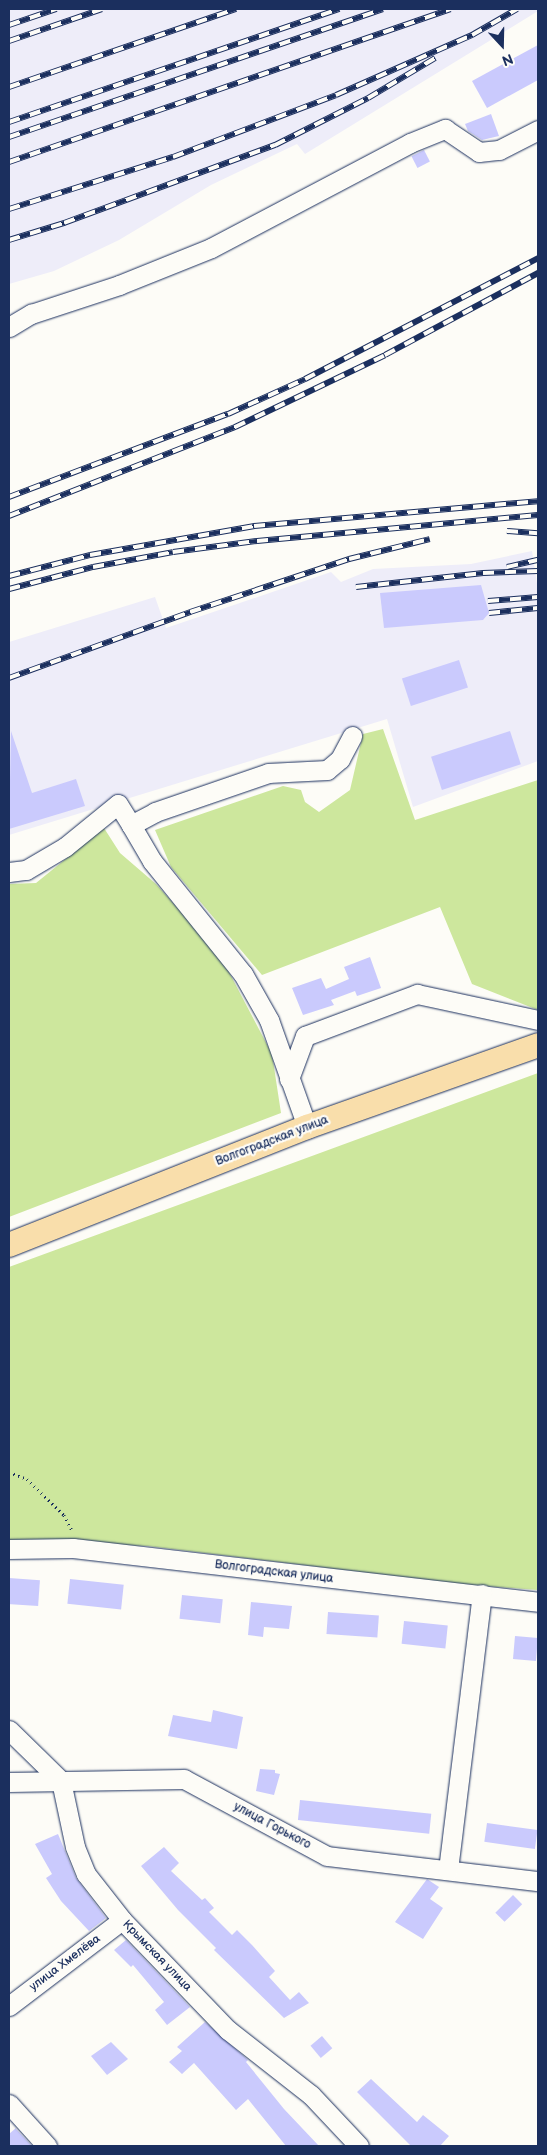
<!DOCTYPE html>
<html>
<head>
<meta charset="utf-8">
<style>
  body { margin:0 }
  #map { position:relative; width:547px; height:2155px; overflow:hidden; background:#fdfcf7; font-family:"Balsamiq Sans",sans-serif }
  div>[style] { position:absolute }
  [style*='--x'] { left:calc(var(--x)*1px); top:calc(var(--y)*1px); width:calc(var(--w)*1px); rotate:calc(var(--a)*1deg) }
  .built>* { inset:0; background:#eeedf9 }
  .green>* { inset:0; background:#cde79d }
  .building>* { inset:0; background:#cacafd; transform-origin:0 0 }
  .path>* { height:2.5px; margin-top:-1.25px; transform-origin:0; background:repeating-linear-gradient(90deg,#1b2f5e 0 1px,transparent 0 5px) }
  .roads { filter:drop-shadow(0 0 1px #1b2f5e) drop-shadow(0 0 1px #1b2f5e) }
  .minor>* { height:19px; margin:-9.5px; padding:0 9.5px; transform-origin:9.5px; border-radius:9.5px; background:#fdfcf7 }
  .major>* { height:24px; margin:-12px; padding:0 12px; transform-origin:12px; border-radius:12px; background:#f9deab }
  .rail>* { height:5.5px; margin-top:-2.75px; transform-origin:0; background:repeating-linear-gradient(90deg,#fdfcf7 0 11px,#1b2f5e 0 22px); box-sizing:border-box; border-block:1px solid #1b2f5e }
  span { translate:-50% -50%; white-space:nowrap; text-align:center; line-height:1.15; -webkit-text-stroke:4.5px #fdfcf7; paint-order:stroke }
  .street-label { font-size:12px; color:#1b2f5e }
  .frame { position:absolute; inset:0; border:10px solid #1b2f5e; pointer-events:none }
  .north { position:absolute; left:477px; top:20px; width:50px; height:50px; -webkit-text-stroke:4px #fdfcf7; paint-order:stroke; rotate:159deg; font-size:14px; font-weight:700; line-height:20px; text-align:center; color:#1b2f5e }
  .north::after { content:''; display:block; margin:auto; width:18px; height:22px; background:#1b2f5e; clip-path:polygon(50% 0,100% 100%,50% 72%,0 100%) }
</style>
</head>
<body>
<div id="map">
  <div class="built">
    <div style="clip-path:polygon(9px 9px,538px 9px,538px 11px,305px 154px,297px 144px,211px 185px,119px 240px,54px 271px,9px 284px)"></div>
    <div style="clip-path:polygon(532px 551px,538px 590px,538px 761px,413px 807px,387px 719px,9px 835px,9px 642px,155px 597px,166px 628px,331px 572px,341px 582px,373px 569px,471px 564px)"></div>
  </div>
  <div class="green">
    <div style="clip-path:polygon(383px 729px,415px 820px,538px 780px,538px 1010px,472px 984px,440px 907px,262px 975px,171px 867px,155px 830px,283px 786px,301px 790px,305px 802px,319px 812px,350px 790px,363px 734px)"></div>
    <div style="clip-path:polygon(104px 828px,120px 853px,156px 884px,220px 955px,272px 1054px,281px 1113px,9px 1217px,9px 884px,36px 883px)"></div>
    <div style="clip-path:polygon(538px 1073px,538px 1590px,457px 1584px,147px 1546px,9px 1542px,9px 1267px)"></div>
  </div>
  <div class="building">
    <div style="clip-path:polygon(538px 45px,538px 80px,487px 108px,472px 81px)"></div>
    <div style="clip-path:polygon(491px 114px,499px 136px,482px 140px,468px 131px,465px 124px)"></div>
    <div style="left:424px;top:150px;width:13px;height:14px;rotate:63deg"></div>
    <div style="clip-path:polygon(481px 585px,489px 613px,483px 620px,384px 628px,380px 593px)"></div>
    <div style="left:459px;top:660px;width:29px;height:60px;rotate:72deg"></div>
    <div style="clip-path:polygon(11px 731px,32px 793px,76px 779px,85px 806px,9px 829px)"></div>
    <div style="left:510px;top:731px;width:35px;height:83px;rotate:72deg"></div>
    <div style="clip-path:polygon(370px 957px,381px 988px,357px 996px,355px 991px,331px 1000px,334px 1005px,303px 1015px,292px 988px,321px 978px,326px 989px,349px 979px,344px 967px)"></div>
    <div style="left:9px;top:1578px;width:31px;height:26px;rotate:4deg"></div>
    <div style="left:70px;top:1579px;width:54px;height:25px;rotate:6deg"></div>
    <div style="left:182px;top:1595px;width:41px;height:24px;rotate:6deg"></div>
    <div style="clip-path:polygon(251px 1602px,292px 1606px,289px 1629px,264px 1627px,263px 1637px,248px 1635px)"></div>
    <div style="left:328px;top:1612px;width:51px;height:22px;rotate:4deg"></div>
    <div style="left:404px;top:1621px;width:44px;height:23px;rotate:6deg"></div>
    <div style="left:515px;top:1636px;width:23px;height:23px;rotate:5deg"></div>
    <div style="clip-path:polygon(213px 1710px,243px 1717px,237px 1749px,168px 1736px,173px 1715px,211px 1722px)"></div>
    <div style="clip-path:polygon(260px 1769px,275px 1770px,275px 1773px,280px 1774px,274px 1795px,256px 1791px)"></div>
    <div style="left:300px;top:1800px;width:132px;height:20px;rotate:6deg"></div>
    <div style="left:487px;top:1823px;width:51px;height:19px;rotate:8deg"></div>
    <div style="clip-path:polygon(58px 1834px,76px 1878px,106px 1918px,89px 1931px,61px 1901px,46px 1878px,52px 1874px,35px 1844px)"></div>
    <div style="clip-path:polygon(164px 1847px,179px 1863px,171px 1871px,202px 1900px,205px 1898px,214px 1908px,209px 1912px,232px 1935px,237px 1930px,252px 1945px,275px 1971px,269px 1977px,290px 2000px,299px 1992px,309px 2003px,284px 2018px,214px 1950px,216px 1948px,178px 1910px,141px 1866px)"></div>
    <div style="clip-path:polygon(427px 1879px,439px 1887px,430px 1899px,443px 1908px,423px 1939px,395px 1922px)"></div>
    <div style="left:513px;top:1895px;width:13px;height:25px;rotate:45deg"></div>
    <div style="clip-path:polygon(126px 1940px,190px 2007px,167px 2025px,155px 2010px,164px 2002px,133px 1965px,131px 1967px,114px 1950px)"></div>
    <div style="clip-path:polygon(205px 2022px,248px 2060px,246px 2062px,284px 2109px,319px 2146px,286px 2146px,248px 2099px,236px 2110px,194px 2063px,182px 2074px,169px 2062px,182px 2051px,177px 2047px)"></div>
    <div style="left:322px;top:2036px;width:16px;height:15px;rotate:50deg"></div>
    <div style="clip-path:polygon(111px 2042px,128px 2059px,107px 2075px,91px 2056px)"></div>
    <div style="clip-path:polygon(371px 2079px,417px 2122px,423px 2115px,449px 2136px,440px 2146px,411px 2146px,357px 2092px)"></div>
    <div style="clip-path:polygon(16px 2128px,16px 2129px,32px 2146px,9px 2146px,9px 2134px)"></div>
  </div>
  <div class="path">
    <div style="--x:9;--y:1472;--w:19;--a:21"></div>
    <div style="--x:27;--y:1479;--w:52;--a:44.2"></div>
    <div style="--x:64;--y:1515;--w:19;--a:62"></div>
  </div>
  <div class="roads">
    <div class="minor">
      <div style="--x:9;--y:327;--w:26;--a:-31"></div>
      <div style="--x:31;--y:314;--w:93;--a:-18.2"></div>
      <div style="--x:119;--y:285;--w:99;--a:-21.9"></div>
      <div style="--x:211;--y:248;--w:225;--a:-27.8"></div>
      <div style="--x:410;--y:143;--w:38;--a:-22"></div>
      <div style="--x:445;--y:129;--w:41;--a:34.1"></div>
      <div style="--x:479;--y:152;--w:20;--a:-6"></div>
      <div style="--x:499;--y:150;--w:44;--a:-27.1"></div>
      <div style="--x:131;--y:825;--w:42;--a:59.7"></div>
      <div style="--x:152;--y:861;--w:145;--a:51.2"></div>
      <div style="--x:243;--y:974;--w:53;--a:60.5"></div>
      <div style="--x:269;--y:1020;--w:114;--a:70.4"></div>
      <div style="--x:9;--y:872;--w:17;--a:-7"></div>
      <div style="--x:26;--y:870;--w:45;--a:-30.5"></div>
      <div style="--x:65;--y:847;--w:68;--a:-39.1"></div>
      <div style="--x:118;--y:804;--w:25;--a:58"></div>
      <div style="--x:131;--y:825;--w:27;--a:-28"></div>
      <div style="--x:155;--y:812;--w:120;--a:-19"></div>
      <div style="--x:268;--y:773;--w:59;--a:-2.9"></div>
      <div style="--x:327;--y:770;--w:17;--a:-40"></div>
      <div style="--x:340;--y:759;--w:26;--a:-62"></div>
      <div style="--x:289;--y:1079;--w:46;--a:-69.6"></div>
      <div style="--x:305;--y:1036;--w:120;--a:-20.6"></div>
      <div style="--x:417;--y:994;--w:124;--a:12.1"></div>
      <div style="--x:9;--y:1549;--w:64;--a:-0.9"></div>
      <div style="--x:73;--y:1548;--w:468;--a:6.6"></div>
      <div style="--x:9;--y:1730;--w:73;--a:44.4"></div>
      <div style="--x:61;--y:1781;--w:67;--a:78"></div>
      <div style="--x:75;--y:1847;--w:29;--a:68"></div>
      <div style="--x:86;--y:1874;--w:58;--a:52"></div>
      <div style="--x:122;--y:1920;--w:153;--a:46.1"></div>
      <div style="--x:228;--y:2030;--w:105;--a:38.1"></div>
      <div style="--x:311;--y:2095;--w:70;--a:46.7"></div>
      <div style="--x:9;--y:1782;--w:175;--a:-1"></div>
      <div style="--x:184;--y:1779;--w:162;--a:28.3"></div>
      <div style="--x:327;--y:1856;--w:212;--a:6.8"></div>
      <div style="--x:448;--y:1870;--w:278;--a:-83"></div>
      <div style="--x:9;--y:2006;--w:142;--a:-37.3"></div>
      <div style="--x:9;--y:2104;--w:57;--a:47.9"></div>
    </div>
    <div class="major">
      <div style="--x:9;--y:1245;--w:321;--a:-21.6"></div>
      <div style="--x:307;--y:1127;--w:245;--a:-19.5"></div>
    </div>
  </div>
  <div class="rail">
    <div style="--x:9;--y:25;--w:50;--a:-18.8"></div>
    <div style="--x:9;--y:41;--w:98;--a:-19"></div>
    <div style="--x:9;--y:87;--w:240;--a:-19"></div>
    <div style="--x:9;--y:122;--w:349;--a:-18.9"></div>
    <div style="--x:9;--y:137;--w:395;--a:-18.9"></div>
    <div style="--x:9;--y:162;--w:467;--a:-19.1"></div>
    <div style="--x:9;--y:209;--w:172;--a:-17.6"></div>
    <div style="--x:173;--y:157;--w:174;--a:-20.8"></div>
    <div style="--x:336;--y:95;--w:149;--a:-23.8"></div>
    <div style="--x:472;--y:35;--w:52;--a:-30"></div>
    <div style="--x:9;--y:240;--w:58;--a:-17.2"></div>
    <div style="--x:64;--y:223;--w:225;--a:-20.3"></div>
    <div style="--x:275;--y:145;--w:104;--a:-26.8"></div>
    <div style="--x:368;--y:98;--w:78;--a:-30.8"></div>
    <div style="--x:9;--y:497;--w:234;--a:-20.8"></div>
    <div style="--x:228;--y:414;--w:85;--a:-24.4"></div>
    <div style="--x:305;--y:379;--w:263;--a:-27.4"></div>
    <div style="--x:9;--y:516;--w:243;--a:-21.5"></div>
    <div style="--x:235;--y:427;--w:166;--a:-25.6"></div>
    <div style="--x:385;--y:355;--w:174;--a:-28.2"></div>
    <div style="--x:507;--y:531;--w:31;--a:4"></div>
    <div style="--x:507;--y:567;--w:32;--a:-13"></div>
    <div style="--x:9;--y:576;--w:84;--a:-14.5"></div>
    <div style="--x:90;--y:555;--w:167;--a:-10"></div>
    <div style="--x:254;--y:526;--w:285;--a:-5"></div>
    <div style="--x:356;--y:587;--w:128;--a:-6.3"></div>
    <div style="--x:483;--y:573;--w:55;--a:-2.1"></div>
    <div style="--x:9;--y:589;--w:87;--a:-14.7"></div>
    <div style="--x:93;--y:567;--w:81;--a:-10.6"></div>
    <div style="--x:173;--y:552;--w:85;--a:-7.5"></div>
    <div style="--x:257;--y:541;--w:282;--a:-5.3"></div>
    <div style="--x:488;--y:601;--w:50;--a:-4.6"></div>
    <div style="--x:489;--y:613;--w:49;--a:-5.8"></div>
    <div style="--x:9;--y:678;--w:193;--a:-20"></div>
    <div style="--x:190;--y:612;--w:168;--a:-18.4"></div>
    <div style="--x:349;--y:559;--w:83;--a:-13.9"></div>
  </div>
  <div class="street-label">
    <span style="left:272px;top:1141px;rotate:-21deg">Волгоградская улица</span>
    <span style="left:274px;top:1572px;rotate:7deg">Волгоградская улица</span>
    <span style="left:272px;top:1826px;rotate:28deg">улица Горького</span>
    <span style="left:157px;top:1956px;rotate:46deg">Крымская улица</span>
    <span style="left:65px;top:1963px;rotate:-37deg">улица Хмелёва</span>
  </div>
  <div class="frame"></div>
  <div class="north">N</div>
</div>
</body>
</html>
